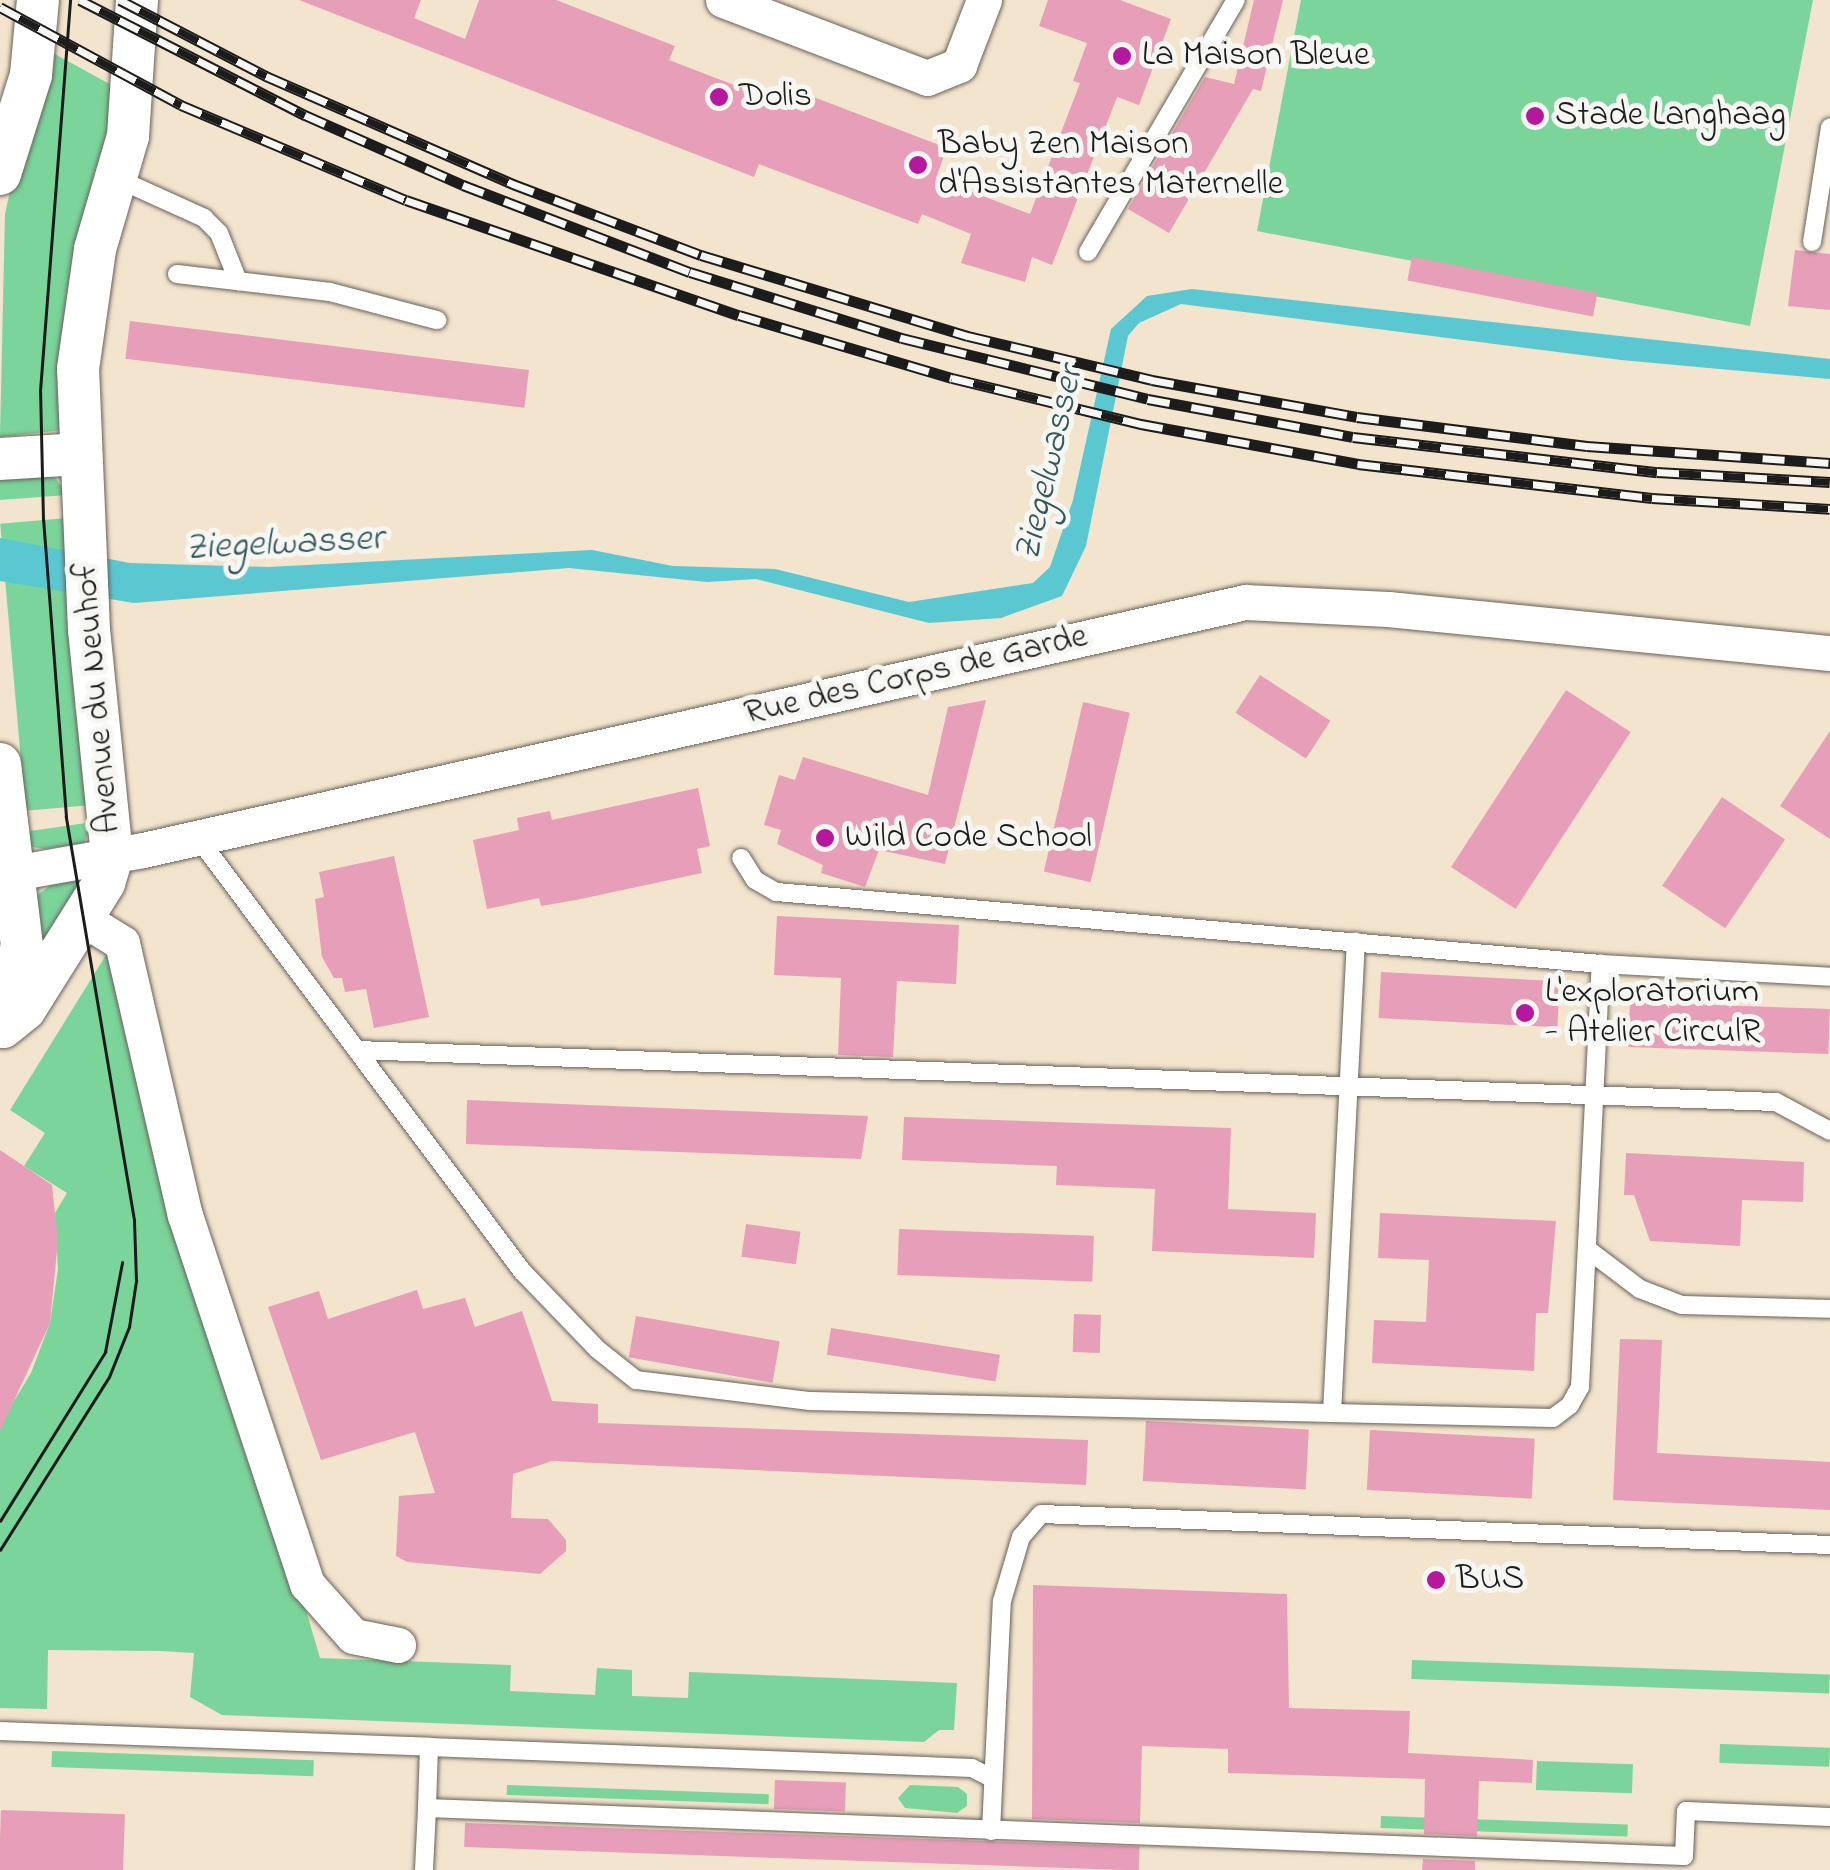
<!DOCTYPE html>
<html>
<head>
<meta charset="utf-8">
<style>
  body { margin:0 }
  #map { position:relative; width:1830px; height:1870px; overflow:hidden; background:#f3e4cd; font-family:"Indie Flower",sans-serif }
  div>[style] { position:absolute }
  [style*='--x'] { left:calc(var(--x)*1px); top:calc(var(--y)*1px); width:calc(var(--w)*1px); rotate:calc(var(--a)*1deg) }
  .green>* { inset:0; background:#7bd49a; transform-origin:0 0 }
  .water>* { inset:0; background:#5ac7d1 }
  .building>* { inset:0; background:#e79eb8; transform-origin:0 0 }
  .roads { filter:drop-shadow(0 0 2px #67625a) drop-shadow(0 0 2px #67625a) }
  .service>* { height:18px; margin:-9px; padding:0 9px; transform-origin:9px; border-radius:9px; background:#fff }
  .minor>* { height:35px; margin:-17.5px; padding:0 17.5px; transform-origin:17.5px; border-radius:17.5px; background:#fff }
  .tertiary>* { height:42px; margin:-21px; padding:0 21px; transform-origin:21px; border-radius:21px; background:#fff }
  .tram>* { height:2.5px; margin:-1.25px; padding:0 1.25px; transform-origin:1.25px; border-radius:1.25px; background:#1c1c1c }
  .rail>* { height:11px; margin-top:-5.5px; transform-origin:0; background:repeating-linear-gradient(90deg,#f6f6f2 0 22px,#1c1c1c 0 44px); box-sizing:border-box; border-block:2px solid #1c1c1c }
  .dots>* { width:28px; height:28px; translate:-50% -50%; box-sizing:border-box; border:5px solid #f6f6f2; border-radius:50% }
  span { translate:-50% -50%; white-space:nowrap; text-align:center; line-height:1.15; -webkit-text-stroke:10px #f6f6f2; paint-order:stroke }
  .poi-label { font-size:35px; color:#1c1c1c }
  .left { translate:0 -50%; text-align:left }
  .street-label { font-size:35px; color:#1c1c1c }
  .water-label { font-size:38px; color:#32585b; font-style:italic }
</style>
</head>
<body>
<div id="map">
  <div class="green">
    <div style="clip-path:polygon(1301px 0,1813px 0,1750px 326px,1257px 231px)"></div>
    <div style="clip-path:polygon(42px 47px,115px 87px,63px 430px,0 437px,5px 214px)"></div>
    <div style="clip-path:polygon(54px 476px,67px 495px,0 500px,0 478px)"></div>
    <div style="left:67px;top:518px;width:288px;height:67px;rotate:85deg"></div>
    <div style="clip-path:polygon(93px 822px,84px 843px,44px 849px,32px 847px,23px 832px)"></div>
    <div style="clip-path:polygon(81px 879px,87px 882px,35px 951px,36px 896px,52px 884px)"></div>
    <div style="clip-path:polygon(106px 955px,115px 960px,320px 1658px,511px 1665px,510px 1691px,595px 1695px,597px 1668px,632px 1670px,632px 1696px,688px 1698px,689px 1672px,957px 1683px,954px 1730px,939px 1730px,924px 1742px,222px 1715px,190px 1697px,194px 1653px,161px 1651px,48px 1650px,47px 1709px,0 1708px,0 1424px,31px 1373px,50px 1323px,58px 1269px,55px 1213px,67px 1193px,24px 1166px,45px 1133px,10px 1110px)"></div>
    <div style="left:1412px;top:1660px;width:418px;height:19px;rotate:2deg"></div>
    <div style="left:1720px;top:1744px;width:110px;height:19px;rotate:2deg"></div>
    <div style="left:52px;top:1751px;width:262px;height:16px;rotate:2deg"></div>
    <div style="left:1537px;top:1761px;width:96px;height:29px;rotate:2deg"></div>
    <div style="left:507px;top:1785px;width:262px;height:10px;rotate:2deg"></div>
    <div style="clip-path:polygon(910px 1785px,958px 1787px,967px 1794px,967px 1806px,957px 1813px,905px 1808px,898px 1798px)"></div>
    <div style="left:1381px;top:1816px;width:247px;height:12px;rotate:2deg"></div>
  </div>
  <div class="water">
    <div style="clip-path:polygon(1192px 289px,1830px 359px,1830px 379px,1621px 360px,1181px 304px,1139px 323px,1128px 336px,1086px 546px,1062px 596px,1001px 618px,929px 623px,756px 579px,707px 582px,569px 568px,134px 603px,0 581px,0 538px,130px 563px,269px 567px,592px 550px,673px 566px,775px 569px,909px 602px,1033px 583px,1050px 567px,1073px 500px,1111px 329px,1147px 296px)"></div>
  </div>
  <div class="building">
    <div style="clip-path:polygon(299px 0,421px 0,414px 18px,465px 39px,479px 0,556px 0,675px 46px,669px 60px,804px 112px,811px 96px,947px 148px,936px 178px,1030px 214px,1080px 83px,1073px 81px,1087px 43px,1039px 26px,1048px 0,1120px 0,1171px 19px,1139px 105px,1117px 97px,1052px 265px,1032px 257px,1025px 282px,961px 263px,971px 234px,922px 214px,918px 224px,759px 164px,754px 177px)"></div>
    <div style="clip-path:polygon(1254px 0,1283px 0,1261px 91px,1253px 89px,1169px 233px,1128px 209px,1205px 77px,1234px 84px)"></div>
    <div style="clip-path:polygon(1795px 250px,1830px 254px,1830px 310px,1788px 306px)"></div>
    <div style="left:1412px;top:257px;width:189px;height:24px;rotate:11deg"></div>
    <div style="left:130px;top:321px;width:402px;height:38px;rotate:7deg"></div>
    <div style="left:1260px;top:675px;width:84px;height:45px;rotate:33deg"></div>
    <div style="left:1566px;top:690px;width:77px;height:211px;rotate:33deg"></div>
    <div style="clip-path:polygon(986px 700px,945px 864px,879px 850px,865px 887px,821px 873px,823px 865px,777px 844px,781px 830px,764px 825px,779px 775px,795px 780px,803px 757px,928px 795px,948px 707px)"></div>
    <div style="left:1083px;top:702px;width:48px;height:174px;rotate:13deg"></div>
    <div style="clip-path:polygon(1830px 731px,1830px 839px,1780px 806px)"></div>
    <div style="clip-path:polygon(698px 788px,710px 846px,697px 849px,702px 873px,576px 900px,541px 906px,539px 898px,487px 909px,473px 840px,519px 830px,517px 818px,550px 811px,552px 820px)"></div>
    <div style="left:1722px;top:797px;width:76px;height:107px;rotate:34deg"></div>
    <div style="clip-path:polygon(394px 856px,429px 1017px,374px 1028px,366px 989px,345px 992px,342px 978px,334px 978px,322px 957px,315px 899px,324px 897px,319px 872px)"></div>
    <div style="clip-path:polygon(777px 916px,959px 925px,956px 984px,897px 981px,893px 1057px,838px 1055px,841px 978px,774px 975px)"></div>
    <div style="left:1381px;top:972px;width:179px;height:46px;rotate:3deg"></div>
    <div style="left:1630px;top:1002px;width:200px;height:45px;rotate:2deg"></div>
    <div style="clip-path:polygon(467px 1100px,662px 1108px,868px 1116px,861px 1159px,466px 1144px)"></div>
    <div style="clip-path:polygon(904px 1117px,1231px 1128px,1228px 1209px,1316px 1213px,1314px 1258px,1152px 1251px,1155px 1189px,1056px 1185px,1057px 1166px,902px 1160px)"></div>
    <div style="clip-path:polygon(0 1150px,52px 1185px,58px 1240px,50px 1323px,0 1431px)"></div>
    <div style="clip-path:polygon(1626px 1153px,1804px 1162px,1803px 1202px,1742px 1200px,1740px 1246px,1650px 1241px,1634px 1195px,1624px 1195px)"></div>
    <div style="clip-path:polygon(1380px 1213px,1556px 1221px,1548px 1313px,1536px 1313px,1534px 1371px,1372px 1363px,1374px 1320px,1426px 1322px,1429px 1260px,1378px 1258px)"></div>
    <div style="left:746px;top:1224px;width:55px;height:33px;rotate:8deg"></div>
    <div style="left:899px;top:1229px;width:195px;height:46px;rotate:2deg"></div>
    <div style="clip-path:polygon(417px 1290px,423px 1309px,465px 1298px,475px 1327px,522px 1311px,552px 1401px,598px 1404px,598px 1423px,1088px 1440px,1086px 1485px,552px 1461px,513px 1474px,511px 1518px,548px 1519px,566px 1540px,566px 1551px,540px 1574px,407px 1562px,396px 1556px,399px 1496px,435px 1493px,415px 1432px,321px 1460px,268px 1307px,319px 1291px,328px 1319px)"></div>
    <div style="left:1074px;top:1314px;width:27px;height:38px;rotate:2deg"></div>
    <div style="left:636px;top:1316px;width:146px;height:42px;rotate:10deg"></div>
    <div style="left:831px;top:1328px;width:171px;height:27px;rotate:9deg"></div>
    <div style="clip-path:polygon(1620px 1339px,1662px 1340px,1657px 1453px,1830px 1462px,1830px 1510px,1613px 1500px)"></div>
    <div style="left:1146px;top:1421px;width:163px;height:60px;rotate:3deg"></div>
    <div style="left:1370px;top:1430px;width:165px;height:60px;rotate:3deg"></div>
    <div style="clip-path:polygon(1033px 1585px,1287px 1594px,1289px 1708px,1410px 1711px,1408px 1753px,1533px 1760px,1532px 1783px,1479px 1781px,1477px 1836px,1424px 1834px,1425px 1779px,1228px 1773px,1228px 1749px,1142px 1746px,1140px 1823px,1032px 1819px)"></div>
    <div style="left:775px;top:1780px;width:71px;height:29px;rotate:2deg"></div>
    <div style="left:1px;top:1810px;width:124px;height:60px;rotate:2deg"></div>
    <div style="left:465px;top:1823px;width:675px;height:24px;rotate:2deg"></div>
    <div style="clip-path:polygon(1423px 1859px,1475px 1861px,1475px 1870px,1422px 1870px)"></div>
  </div>
  <div class="roads">
    <div class="service">
      <div style="--x:116;--y:178;--w:97;--a:24.4"></div>
      <div style="--x:204;--y:218;--w:21;--a:45"></div>
      <div style="--x:219;--y:233;--w:52;--a:68.4"></div>
      <div style="--x:1812;--y:242;--w:116;--a:-81.1"></div>
      <div style="--x:1088;--y:252;--w:292;--a:-59.6"></div>
      <div style="--x:177;--y:274;--w:154;--a:6.7"></div>
      <div style="--x:330;--y:292;--w:111;--a:14.7"></div>
      <div style="--x:198;--y:838;--w:541;--a:53.19"></div>
      <div style="--x:522;--y:1271;--w:108;--a:46.1"></div>
      <div style="--x:597;--y:1349;--w:50;--a:38.5"></div>
      <div style="--x:636;--y:1380;--w:175;--a:6.9"></div>
      <div style="--x:810;--y:1401;--w:743;--a:1.31"></div>
      <div style="--x:1553;--y:1418;--w:21;--a:-37"></div>
      <div style="--x:1570;--y:1405;--w:21;--a:-61"></div>
      <div style="--x:1580;--y:1387;--w:424;--a:-87.2"></div>
      <div style="--x:1601;--y:964;--w:828;--a:-175.01"></div>
      <div style="--x:776;--y:892;--w:24;--a:-150"></div>
      <div style="--x:755;--y:880;--w:26;--a:-122"></div>
      <div style="--x:1601;--y:964;--w:229;--a:3.2"></div>
      <div style="--x:357;--y:1050;--w:1420;--a:2.1"></div>
      <div style="--x:1776;--y:1102;--w:61;--a:28.2"></div>
      <div style="--x:1587;--y:1249;--w:66;--a:37"></div>
      <div style="--x:1640;--y:1289;--w:45;--a:20.9"></div>
      <div style="--x:1682;--y:1305;--w:148;--a:1.5"></div>
      <div style="--x:1332;--y:1413;--w:472;--a:-87.1"></div>
      <div style="--x:0;--y:1731;--w:429;--a:2.1"></div>
      <div style="--x:429;--y:1747;--w:61;--a:91.9"></div>
      <div style="--x:427;--y:1808;--w:1258;--a:2.19"></div>
      <div style="--x:1684;--y:1856;--w:45;--a:-87.5"></div>
      <div style="--x:1686;--y:1811;--w:144;--a:2.4"></div>
      <div style="--x:429;--y:1747;--w:543;--a:2.21"></div>
      <div style="--x:972;--y:1768;--w:22;--a:27"></div>
      <div style="--x:991;--y:1831;--w:230;--a:-87.3"></div>
      <div style="--x:1002;--y:1601;--w:67;--a:-73.5"></div>
      <div style="--x:1021;--y:1537;--w:30;--a:-49"></div>
      <div style="--x:1041;--y:1514;--w:790;--a:2.25"></div>
      <div style="--x:424;--y:1870;--w:62;--a:-87.2"></div>
    </div>
    <div class="minor">
      <div style="--x:723;--y:0;--w:218;--a:20.9"></div>
      <div style="--x:927;--y:78;--w:35;--a:-22"></div>
      <div style="--x:959;--y:65;--w:70;--a:-69"></div>
      <div style="--x:14;--y:873;--w:131;--a:-10.1"></div>
      <div style="--x:143;--y:850;--w:1130;--a:-12.68"></div>
      <div style="--x:1245;--y:602;--w:143;--a:2.8"></div>
      <div style="--x:1388;--y:609;--w:444;--a:5.7"></div>
      <div style="--x:82;--y:918;--w:47;--a:32"></div>
      <div style="--x:122;--y:943;--w:279;--a:77"></div>
      <div style="--x:185;--y:1215;--w:389;--a:71.7"></div>
      <div style="--x:307;--y:1584;--w:69;--a:48.5"></div>
      <div style="--x:353;--y:1636;--w:46;--a:11.3"></div>
    </div>
    <div class="tertiary">
      <div style="--x:0;--y:174;--w:104;--a:-72.6"></div>
      <div style="--x:31;--y:75;--w:75;--a:-84.7"></div>
      <div style="--x:0;--y:459;--w:79;--a:-3.6"></div>
      <div style="--x:0;--y:764;--w:182;--a:83.1"></div>
      <div style="--x:22;--y:945;--w:72;--a:102.1"></div>
      <div style="--x:3;--y:1027;--w:28;--a:-39"></div>
      <div style="--x:25;--y:1009;--w:149;--a:-57.9"></div>
      <div style="--x:104;--y:883;--w:28;--a:-73"></div>
      <div style="--x:112;--y:856;--w:227;--a:-95.8"></div>
      <div style="--x:89;--y:630;--w:261;--a:-92.4"></div>
      <div style="--x:78;--y:369;--w:121;--a:-81.9"></div>
      <div style="--x:95;--y:249;--w:118;--a:-73.7"></div>
      <div style="--x:128;--y:136;--w:136;--a:-86.2"></div>
    </div>
  </div>
  <div class="tram">
    <div style="--x:0;--y:1521;--w:199;--a:-58.1"></div>
    <div style="--x:105;--y:1352;--w:91;--a:-79.2"></div>
    <div style="--x:0;--y:1550;--w:204;--a:-57.8"></div>
    <div style="--x:109;--y:1377;--w:54;--a:-68.2"></div>
    <div style="--x:129;--y:1327;--w:47;--a:-81.3"></div>
    <div style="--x:136;--y:1281;--w:61;--a:-91.9"></div>
    <div style="--x:134;--y:1220;--w:409;--a:-99.6"></div>
    <div style="--x:66;--y:817;--w:298;--a:-94.4"></div>
    <div style="--x:43;--y:520;--w:129;--a:-91.3"></div>
    <div style="--x:40;--y:391;--w:392;--a:-85.6"></div>
  </div>
  <div class="rail">
    <div style="--x:80;--y:0;--w:253;--a:27.1"></div>
    <div style="--x:305;--y:115;--w:173;--a:23.9"></div>
    <div style="--x:463;--y:185;--w:243;--a:21"></div>
    <div style="--x:690;--y:272;--w:222;--a:17.3"></div>
    <div style="--x:902;--y:338;--w:253;--a:13.9"></div>
    <div style="--x:1148;--y:399;--w:208;--a:10.5"></div>
    <div style="--x:1353;--y:437;--w:306;--a:6.6"></div>
    <div style="--x:1657;--y:472;--w:173;--a:3.3"></div>
    <div style="--x:120;--y:0;--w:165;--a:27.5"></div>
    <div style="--x:266;--y:76;--w:270;--a:23.6"></div>
    <div style="--x:513;--y:184;--w:201;--a:20.7"></div>
    <div style="--x:701;--y:255;--w:279;--a:16.9"></div>
    <div style="--x:968;--y:336;--w:189;--a:13.4"></div>
    <div style="--x:1152;--y:380;--w:208;--a:10.2"></div>
    <div style="--x:1357;--y:417;--w:232;--a:7.2"></div>
    <div style="--x:1587;--y:446;--w:244;--a:4"></div>
    <div style="--x:0;--y:7;--w:206;--a:28.4"></div>
    <div style="--x:181;--y:105;--w:244;--a:22.9"></div>
    <div style="--x:406;--y:200;--w:352;--a:19.1"></div>
    <div style="--x:739;--y:315;--w:222;--a:16.5"></div>
    <div style="--x:952;--y:378;--w:195;--a:13.7"></div>
    <div style="--x:1141;--y:424;--w:221;--a:10.4"></div>
    <div style="--x:1358;--y:464;--w:296;--a:6.6"></div>
    <div style="--x:1652;--y:498;--w:178;--a:3.5"></div>
  </div>
  <div class="dots">
    <div style="left:1122px;top:56px;background:#b5179e"></div>
    <div style="left:719px;top:97px;background:#b5179e"></div>
    <div style="left:1535px;top:116px;background:#b5179e"></div>
    <div style="left:918px;top:165px;background:#b5179e"></div>
    <div style="left:825px;top:838px;background:#b5179e"></div>
    <div style="left:1525px;top:1013px;background:#b5179e"></div>
    <div style="left:1436px;top:1580px;background:#b5179e"></div>
  </div>
  <div class="poi-label">
    <span class="left" style="left:1142px;top:56px">La Maison Bleue</span>
    <span class="left" style="left:739px;top:97px">Dolis</span>
    <span class="left" style="left:1555px;top:116px">Stade Langhaag</span>
    <span class="left" style="left:938px;top:165px">Baby Zen Maison<br>d'Assistantes Maternelle</span>
    <span class="left" style="left:845px;top:838px">Wild Code School</span>
    <span class="left" style="left:1545px;top:1013px">L'exploratorium<br>- Atelier CirculR</span>
    <span class="left" style="left:1456px;top:1580px">BUS</span>
  </div>
  <div class="street-label">
    <span style="left:916px;top:676px;rotate:-13deg">Rue des Corps de Garde</span>
    <span style="left:98px;top:698px;rotate:-95deg">Avenue du Neuhof</span>
  </div>
  <div class="water-label">
    <span style="left:1051px;top:464px;rotate:-77deg">Ziegelwasser</span>
    <span style="left:284px;top:545px;rotate:-3deg">Ziegelwasser</span>
  </div>
</div>
</body>
</html>
